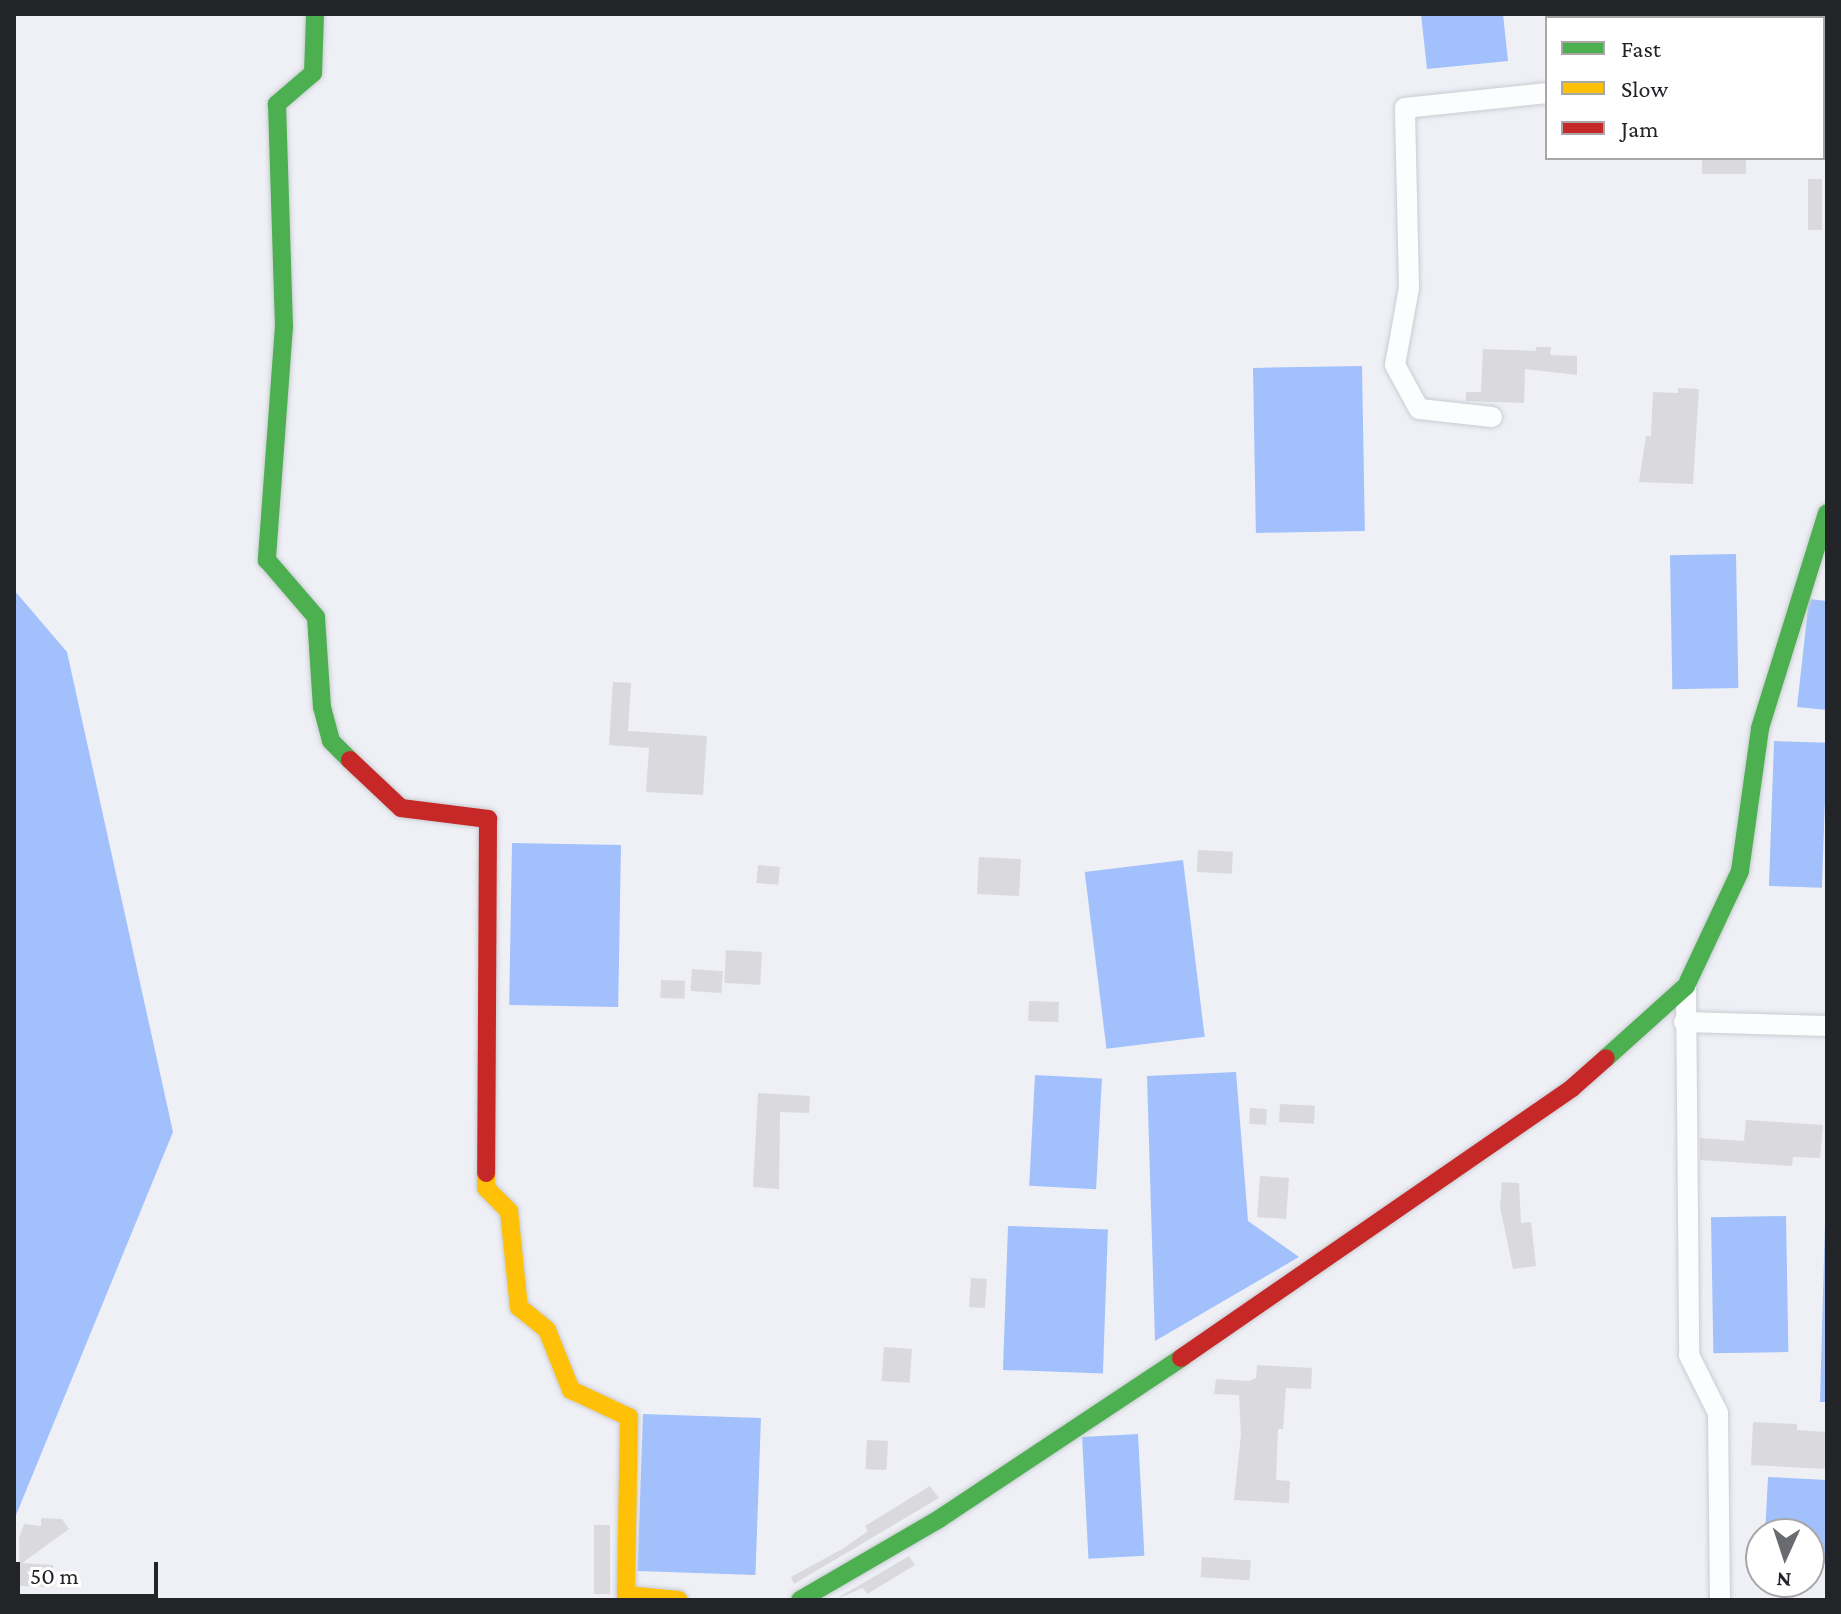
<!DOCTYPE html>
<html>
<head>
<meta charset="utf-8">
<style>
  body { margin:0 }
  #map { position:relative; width:1841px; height:1614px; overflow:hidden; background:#eef0f6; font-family:"Crimson Pro",serif }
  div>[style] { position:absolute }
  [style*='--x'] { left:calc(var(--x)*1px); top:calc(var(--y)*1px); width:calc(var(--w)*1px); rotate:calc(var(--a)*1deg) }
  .water>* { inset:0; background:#a2c0fc; transform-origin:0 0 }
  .building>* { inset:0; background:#d9d9de; transform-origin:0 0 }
  .roads { filter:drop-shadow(0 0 2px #caccd1) drop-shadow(0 0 2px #caccd1) }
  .street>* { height:20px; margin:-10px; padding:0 10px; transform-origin:10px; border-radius:10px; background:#fcfdfe }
  .fast>* { height:18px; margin:-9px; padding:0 9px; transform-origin:9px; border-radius:9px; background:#4caf50 }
  .slow>* { height:18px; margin:-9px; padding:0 9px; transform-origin:9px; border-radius:9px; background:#ffc107 }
  .jam>* { height:18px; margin:-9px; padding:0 9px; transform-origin:9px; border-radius:9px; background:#c62828 }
  span { translate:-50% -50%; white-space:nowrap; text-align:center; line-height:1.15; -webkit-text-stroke:6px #fff; paint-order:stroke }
  .frame { position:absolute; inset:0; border:16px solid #222428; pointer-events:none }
  .legend { position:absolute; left:1545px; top:16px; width:280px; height:144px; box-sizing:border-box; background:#fff; border:2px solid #a7a7a9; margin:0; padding:10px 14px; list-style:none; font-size:24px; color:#222428 }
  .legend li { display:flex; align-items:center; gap:16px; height:40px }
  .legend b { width:40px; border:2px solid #a7a7a9 }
  .north { position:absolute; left:1745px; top:1518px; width:80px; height:80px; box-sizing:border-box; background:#fff; border:2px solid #a7a7a9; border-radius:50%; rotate:183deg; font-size:22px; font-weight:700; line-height:32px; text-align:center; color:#222428 }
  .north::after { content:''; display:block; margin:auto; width:28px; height:36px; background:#696b70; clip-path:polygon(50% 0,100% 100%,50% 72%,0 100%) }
  .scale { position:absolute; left:16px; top:1562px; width:142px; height:36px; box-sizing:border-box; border:4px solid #222428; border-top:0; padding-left:10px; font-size:24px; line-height:28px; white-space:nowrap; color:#222428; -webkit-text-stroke:6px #fff; paint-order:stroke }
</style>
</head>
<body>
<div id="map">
  <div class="water">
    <div style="clip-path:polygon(1421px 14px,1503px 14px,1508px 61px,1427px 69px)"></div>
    <div style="left:1362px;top:366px;width:165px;height:109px;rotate:89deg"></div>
    <div style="left:1736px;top:554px;width:134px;height:66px;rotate:89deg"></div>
    <div style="clip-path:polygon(14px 590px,67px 652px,173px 1132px,14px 1520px)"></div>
    <div style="clip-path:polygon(1809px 599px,1827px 601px,1827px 710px,1797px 707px)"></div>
    <div style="left:1774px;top:741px;width:53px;height:145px;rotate:2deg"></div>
    <div style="left:512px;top:843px;width:109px;height:162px;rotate:1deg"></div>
    <div style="left:1183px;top:860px;width:178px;height:99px;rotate:83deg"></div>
    <div style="clip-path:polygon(1236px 1072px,1248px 1221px,1299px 1257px,1155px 1341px,1147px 1076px)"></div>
    <div style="left:1035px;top:1075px;width:67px;height:111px;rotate:3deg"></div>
    <div style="clip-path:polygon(1826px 1187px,1827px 1187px,1827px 1402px,1820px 1402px)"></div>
    <div style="left:1786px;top:1216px;width:136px;height:75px;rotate:89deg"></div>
    <div style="left:1008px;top:1226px;width:100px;height:144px;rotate:2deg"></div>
    <div style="left:643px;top:1414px;width:118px;height:157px;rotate:2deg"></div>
    <div style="left:1138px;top:1434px;width:122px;height:56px;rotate:87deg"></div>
    <div style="clip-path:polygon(1768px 1477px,1827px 1480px,1827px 1564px,1809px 1563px,1809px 1534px,1765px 1534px)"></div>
  </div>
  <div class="building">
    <div style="left:1702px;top:158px;width:44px;height:16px"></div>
    <div style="left:1808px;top:179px;width:14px;height:51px"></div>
    <div style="clip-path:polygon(1536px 347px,1551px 347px,1550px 355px,1577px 356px,1577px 375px,1525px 369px,1524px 403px,1466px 401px,1466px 392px,1481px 392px,1483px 349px,1536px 351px)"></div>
    <div style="clip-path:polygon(1678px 388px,1699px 389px,1693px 484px,1639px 482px,1646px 436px,1651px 436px,1653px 392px,1678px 393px)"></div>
    <div style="clip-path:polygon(613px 682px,631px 683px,628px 731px,707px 736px,703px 795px,646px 792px,649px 748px,609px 745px)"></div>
    <div style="left:1198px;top:850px;width:35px;height:22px;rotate:3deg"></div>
    <div style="left:979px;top:857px;width:42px;height:37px;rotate:3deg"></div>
    <div style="left:758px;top:865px;width:22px;height:18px;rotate:5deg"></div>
    <div style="left:726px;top:950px;width:36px;height:33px;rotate:3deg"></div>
    <div style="left:692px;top:969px;width:31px;height:22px;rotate:4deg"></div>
    <div style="left:661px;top:980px;width:24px;height:18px;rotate:2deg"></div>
    <div style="left:1029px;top:1001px;width:30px;height:20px;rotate:2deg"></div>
    <div style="clip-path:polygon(758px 1093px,810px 1096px,809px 1113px,780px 1112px,779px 1189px,753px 1187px)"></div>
    <div style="left:1280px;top:1104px;width:35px;height:18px;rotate:3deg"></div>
    <div style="left:1250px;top:1108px;width:17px;height:16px;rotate:3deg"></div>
    <div style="clip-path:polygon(1746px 1120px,1823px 1125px,1820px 1158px,1793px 1157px,1792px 1166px,1700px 1160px,1700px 1138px,1744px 1141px)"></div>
    <div style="left:1260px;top:1176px;width:29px;height:41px;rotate:4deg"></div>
    <div style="clip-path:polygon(1502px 1182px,1519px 1183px,1521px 1223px,1531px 1222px,1536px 1266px,1513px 1269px,1500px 1207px)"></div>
    <div style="left:971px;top:1278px;width:16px;height:29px;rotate:4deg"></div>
    <div style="left:884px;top:1347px;width:28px;height:34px;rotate:4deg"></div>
    <div style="clip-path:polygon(1257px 1365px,1312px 1368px,1311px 1389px,1286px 1388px,1283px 1429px,1278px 1429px,1276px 1480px,1290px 1481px,1289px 1503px,1234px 1500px,1241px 1435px,1239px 1395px,1214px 1394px,1216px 1379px,1249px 1381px,1256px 1378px)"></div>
    <div style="clip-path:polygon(1753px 1422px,1797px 1424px,1797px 1430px,1827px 1432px,1827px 1469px,1751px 1465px)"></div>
    <div style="left:867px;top:1440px;width:21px;height:29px;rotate:3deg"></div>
    <div style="clip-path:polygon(930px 1486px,939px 1498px,794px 1584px,791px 1577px,844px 1548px,868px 1531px,865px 1526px)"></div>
    <div style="clip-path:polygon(41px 1518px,62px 1519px,69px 1529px,22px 1563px,53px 1565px,52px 1587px,20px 1586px,19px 1538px,24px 1524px,41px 1526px)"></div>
    <div style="left:594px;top:1525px;width:16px;height:69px"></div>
    <div style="clip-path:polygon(909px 1556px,915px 1565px,867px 1594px,863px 1588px,834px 1600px)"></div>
    <div style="left:1202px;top:1557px;width:49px;height:20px;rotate:4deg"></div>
  </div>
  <div class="roads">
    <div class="street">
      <div style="--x:1823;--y:46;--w:4;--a:-14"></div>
      <div style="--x:1492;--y:417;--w:73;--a:-173.7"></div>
      <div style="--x:1419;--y:409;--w:50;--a:-118.6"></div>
      <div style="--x:1395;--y:365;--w:78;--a:-79.7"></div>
      <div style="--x:1409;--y:288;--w:180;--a:-91.3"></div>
      <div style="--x:1405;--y:108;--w:143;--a:-6"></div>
      <div style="--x:1686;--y:986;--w:369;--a:89.5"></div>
      <div style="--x:1689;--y:1355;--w:65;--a:63.4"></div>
      <div style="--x:1718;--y:1413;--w:187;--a:89.4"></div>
      <div style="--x:1684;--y:1022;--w:143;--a:1.6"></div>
    </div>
    <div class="fast">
      <div style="--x:315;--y:14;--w:59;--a:91.9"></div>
      <div style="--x:313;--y:73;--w:48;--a:139.3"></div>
      <div style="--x:277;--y:104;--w:222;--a:88.2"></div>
      <div style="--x:284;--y:326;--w:235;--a:94.2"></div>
      <div style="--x:267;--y:560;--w:75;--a:49.3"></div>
      <div style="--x:316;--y:617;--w:90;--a:86.2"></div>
      <div style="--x:322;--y:707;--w:35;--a:75"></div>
      <div style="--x:331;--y:741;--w:27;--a:45"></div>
      <div style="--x:1606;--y:1058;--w:108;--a:-42"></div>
      <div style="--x:1686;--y:986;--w:127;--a:-64.8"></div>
      <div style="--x:1740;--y:871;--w:144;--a:-82"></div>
      <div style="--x:1760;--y:728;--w:225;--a:-72.7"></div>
      <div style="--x:800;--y:1600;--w:161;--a:-30.2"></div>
      <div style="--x:939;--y:1519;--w:291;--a:-33.6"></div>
    </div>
    <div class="slow">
      <div style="--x:486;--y:1173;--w:15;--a:90"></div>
      <div style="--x:486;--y:1188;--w:33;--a:45"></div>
      <div style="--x:509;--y:1211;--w:97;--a:84.1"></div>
      <div style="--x:519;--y:1307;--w:36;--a:39"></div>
      <div style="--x:547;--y:1330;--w:65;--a:68.2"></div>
      <div style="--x:571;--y:1390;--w:64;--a:25"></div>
      <div style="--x:629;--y:1417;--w:178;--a:91"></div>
      <div style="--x:626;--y:1595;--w:53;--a:5.4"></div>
    </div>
    <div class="jam">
      <div style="--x:350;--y:760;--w:70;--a:43.3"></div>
      <div style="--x:401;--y:808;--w:88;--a:7.2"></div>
      <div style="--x:488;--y:819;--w:354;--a:90.3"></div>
      <div style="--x:1181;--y:1358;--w:475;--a:-34.6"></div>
      <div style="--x:1572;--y:1088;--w:45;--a:-41.4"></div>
    </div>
  </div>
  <div class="frame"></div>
  <ul class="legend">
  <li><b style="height:10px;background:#4caf50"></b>Fast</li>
  <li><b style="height:10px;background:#ffc107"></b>Slow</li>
  <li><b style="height:10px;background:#c62828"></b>Jam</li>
  </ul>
  <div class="north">N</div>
  <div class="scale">50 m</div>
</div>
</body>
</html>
